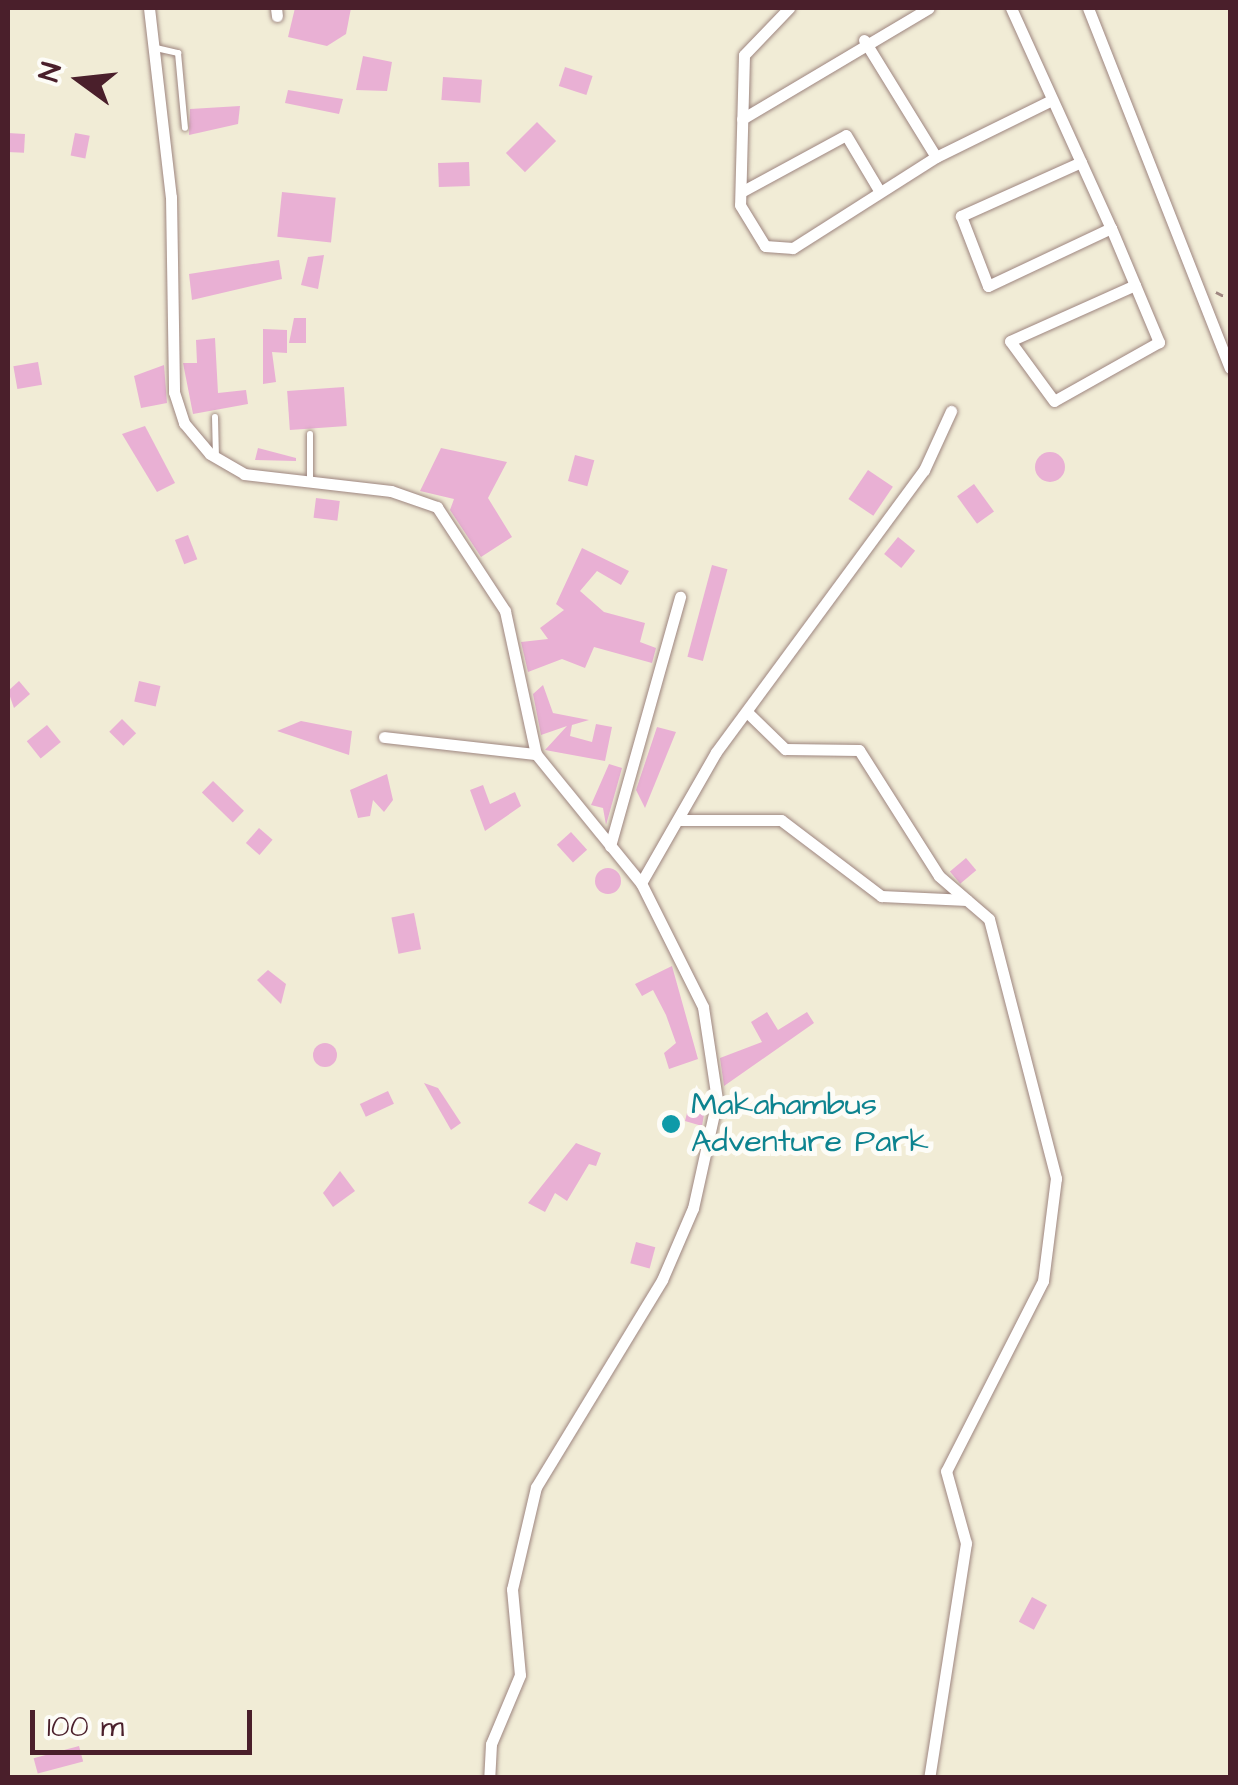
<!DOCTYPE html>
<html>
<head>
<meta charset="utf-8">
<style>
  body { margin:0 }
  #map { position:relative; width:1238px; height:1785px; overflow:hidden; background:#f1ecd6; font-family:"Architects Daughter",sans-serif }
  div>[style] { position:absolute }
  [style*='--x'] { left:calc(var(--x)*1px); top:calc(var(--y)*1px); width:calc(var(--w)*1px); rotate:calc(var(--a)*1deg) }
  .building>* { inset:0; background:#e9b0d4; transform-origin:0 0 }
  .round { border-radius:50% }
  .path>* { height:2.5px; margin-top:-1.25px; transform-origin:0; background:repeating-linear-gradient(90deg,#9e8680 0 8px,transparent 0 16px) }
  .roads { filter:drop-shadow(0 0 2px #9e8680) drop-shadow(0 0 2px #9e8680) }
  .lane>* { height:6px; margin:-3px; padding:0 3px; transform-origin:3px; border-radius:3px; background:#fff }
  .street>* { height:11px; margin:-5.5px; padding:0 5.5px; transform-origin:5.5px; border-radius:5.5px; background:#fff }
  .dots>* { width:28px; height:28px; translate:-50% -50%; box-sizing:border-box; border:5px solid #fdfcf7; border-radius:50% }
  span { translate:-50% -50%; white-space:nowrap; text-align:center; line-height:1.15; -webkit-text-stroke:10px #fdfcf7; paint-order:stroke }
  .culture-label { font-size:32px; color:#0d838f }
  .left { translate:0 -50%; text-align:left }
  .frame { position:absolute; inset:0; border:10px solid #4a1f2b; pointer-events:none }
  .north { position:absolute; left:30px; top:30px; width:100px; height:100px; -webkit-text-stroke:8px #fdfcf7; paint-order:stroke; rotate:285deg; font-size:28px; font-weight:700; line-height:40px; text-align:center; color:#4a1f2b }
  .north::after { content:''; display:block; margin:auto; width:35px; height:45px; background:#4a1f2b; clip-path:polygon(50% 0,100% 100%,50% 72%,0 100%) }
  .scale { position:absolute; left:30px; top:1710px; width:222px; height:45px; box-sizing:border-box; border:5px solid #4a1f2b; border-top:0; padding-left:12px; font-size:30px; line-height:35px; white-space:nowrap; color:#4a1f2b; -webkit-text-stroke:8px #fdfcf7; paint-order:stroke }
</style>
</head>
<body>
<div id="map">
  <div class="building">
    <div style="clip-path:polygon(295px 8px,351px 8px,346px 34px,327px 46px,288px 37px)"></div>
    <div style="clip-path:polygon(363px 56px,392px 62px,387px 91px,356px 90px)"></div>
    <div style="left:565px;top:67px;width:29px;height:20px;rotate:18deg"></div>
    <div style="left:443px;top:77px;width:39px;height:23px;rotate:4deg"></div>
    <div style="clip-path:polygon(288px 90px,343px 99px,339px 114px,285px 103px)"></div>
    <div style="clip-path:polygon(240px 106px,238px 124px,189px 135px,190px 109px)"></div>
    <div style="left:537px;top:122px;width:27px;height:44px;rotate:45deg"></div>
    <div style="left:8px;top:133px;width:17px;height:19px;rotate:3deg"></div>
    <div style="left:75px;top:133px;width:15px;height:23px;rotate:11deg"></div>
    <div style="left:469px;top:162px;width:24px;height:31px;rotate:88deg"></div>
    <div style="left:282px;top:192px;width:54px;height:45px;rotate:6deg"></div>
    <div style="clip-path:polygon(324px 255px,318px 289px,301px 285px,308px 257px)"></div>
    <div style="clip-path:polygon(279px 260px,282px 279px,192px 300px,189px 274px)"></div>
    <div style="clip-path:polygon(294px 318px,306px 318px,306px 343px,289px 343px)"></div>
    <div style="clip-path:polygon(263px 329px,287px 330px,287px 353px,272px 352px,276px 382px,263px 384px)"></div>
    <div style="clip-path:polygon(215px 338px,218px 393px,246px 390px,248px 404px,193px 414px,183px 363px,197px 363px,196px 340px)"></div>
    <div style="left:38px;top:362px;width:23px;height:25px;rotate:80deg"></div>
    <div style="clip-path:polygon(164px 365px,167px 403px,141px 408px,134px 376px)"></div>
    <div style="left:344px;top:387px;width:39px;height:57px;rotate:86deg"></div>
    <div style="clip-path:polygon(145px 426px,175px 483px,157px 492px,122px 434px)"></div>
    <div style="clip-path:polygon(258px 448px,296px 458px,296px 461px,255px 460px)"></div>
    <div style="clip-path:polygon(441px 448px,507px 462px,488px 498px,512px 537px,481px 557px,450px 510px,454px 499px,420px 491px)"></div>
    <div class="round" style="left:1035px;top:452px;width:30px;height:30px"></div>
    <div style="left:575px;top:455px;width:20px;height:27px;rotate:15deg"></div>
    <div style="left:868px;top:470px;width:30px;height:35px;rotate:34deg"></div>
    <div style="left:974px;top:484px;width:34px;height:21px;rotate:54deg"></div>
    <div style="left:316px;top:498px;width:24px;height:20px;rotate:7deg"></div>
    <div style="left:188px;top:535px;width:26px;height:14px;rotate:69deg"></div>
    <div style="left:898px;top:537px;width:22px;height:22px;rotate:39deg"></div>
    <div style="clip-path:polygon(582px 548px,629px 571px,621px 585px,597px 571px,580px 591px,604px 612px,645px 623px,640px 642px,656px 648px,652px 663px,594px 647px,585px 668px,562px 659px,528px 672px,521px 642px,548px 639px,540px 628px,564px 610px,556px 604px)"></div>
    <div style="left:712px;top:565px;width:16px;height:95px;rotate:15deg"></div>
    <div style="clip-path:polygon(19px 681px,30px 694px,14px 708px,8px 691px)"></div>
    <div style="left:139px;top:681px;width:22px;height:21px;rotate:13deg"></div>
    <div style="clip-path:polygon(543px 685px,553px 713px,589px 720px,572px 725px,570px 736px,592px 742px,596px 724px,612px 727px,605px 761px,545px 750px,567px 726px,541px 735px,533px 694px)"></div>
    <div style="left:122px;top:719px;width:20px;height:18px;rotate:45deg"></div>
    <div style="clip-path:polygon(301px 721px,352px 731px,349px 755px,277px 731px)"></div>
    <div style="left:47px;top:725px;width:22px;height:26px;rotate:51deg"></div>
    <div style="clip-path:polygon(657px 727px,676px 732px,645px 808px,636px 790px)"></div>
    <div style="clip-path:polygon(609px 764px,622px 768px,606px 825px,603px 808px,591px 805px)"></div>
    <div style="clip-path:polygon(387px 774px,393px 800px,384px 812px,373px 800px,370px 816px,358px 818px,350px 790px)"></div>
    <div style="left:213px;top:781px;width:43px;height:16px;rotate:44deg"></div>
    <div style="clip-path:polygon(483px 785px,490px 804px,515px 792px,521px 806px,485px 831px,470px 790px)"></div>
    <div style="left:259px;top:828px;width:18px;height:20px;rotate:41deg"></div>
    <div style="left:571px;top:832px;width:24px;height:19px;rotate:48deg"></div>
    <div style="left:966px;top:858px;width:16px;height:21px;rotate:50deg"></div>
    <div class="round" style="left:595px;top:868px;width:26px;height:26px"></div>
    <div style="left:414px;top:913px;width:37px;height:23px;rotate:79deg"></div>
    <div style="clip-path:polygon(672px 966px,698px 1059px,669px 1069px,664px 1053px,676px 1043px,666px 1015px,653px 990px,642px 996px,635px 984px)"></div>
    <div style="clip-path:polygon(268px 970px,286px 984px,281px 1004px,257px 980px)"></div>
    <div style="clip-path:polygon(767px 1012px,778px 1030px,807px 1012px,814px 1023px,724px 1086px,720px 1058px,762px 1042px,751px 1022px)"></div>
    <div class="round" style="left:313px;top:1043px;width:24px;height:24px"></div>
    <div style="clip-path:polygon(424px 1083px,438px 1088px,461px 1123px,451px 1130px)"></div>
    <div style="left:388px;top:1091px;width:14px;height:31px;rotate:65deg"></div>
    <div style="clip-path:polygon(692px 1093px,707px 1097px,702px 1126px,685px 1121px)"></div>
    <div style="clip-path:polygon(576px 1143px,601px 1153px,596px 1166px,589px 1164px,567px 1201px,555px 1193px,545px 1212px,528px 1203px)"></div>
    <div style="clip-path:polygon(340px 1171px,355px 1191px,333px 1207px,323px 1193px)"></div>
    <div style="left:636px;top:1242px;width:20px;height:22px;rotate:15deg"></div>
    <div style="left:1032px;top:1597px;width:17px;height:28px;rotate:28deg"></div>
    <div style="left:79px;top:1746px;width:16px;height:47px;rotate:75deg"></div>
  </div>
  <div class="path">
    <div style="--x:1216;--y:292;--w:16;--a:27"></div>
  </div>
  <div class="roads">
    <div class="lane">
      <div style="--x:156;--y:48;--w:23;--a:13"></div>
      <div style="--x:178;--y:53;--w:75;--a:84.7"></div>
      <div style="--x:215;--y:417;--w:40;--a:88.6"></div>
      <div style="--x:310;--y:434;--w:48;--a:90"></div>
    </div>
    <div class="street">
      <div style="--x:149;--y:8;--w:190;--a:83.4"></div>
      <div style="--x:171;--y:197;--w:195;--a:89.1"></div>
      <div style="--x:174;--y:392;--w:33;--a:72"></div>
      <div style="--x:184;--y:423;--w:40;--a:50"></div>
      <div style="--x:210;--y:454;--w:39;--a:30"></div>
      <div style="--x:244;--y:474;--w:148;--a:6.6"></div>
      <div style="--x:391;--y:491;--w:49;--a:19.2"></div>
      <div style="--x:437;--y:507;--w:124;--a:56.8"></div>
      <div style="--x:505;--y:611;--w:146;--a:77.8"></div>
      <div style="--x:536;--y:754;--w:166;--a:50.9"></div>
      <div style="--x:641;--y:883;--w:139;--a:63.4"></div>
      <div style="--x:703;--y:1007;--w:94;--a:81.4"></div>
      <div style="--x:717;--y:1100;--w:111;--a:102.5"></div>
      <div style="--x:693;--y:1208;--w:78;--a:113.3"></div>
      <div style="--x:662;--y:1280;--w:242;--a:121.3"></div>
      <div style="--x:536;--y:1487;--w:105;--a:103.2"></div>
      <div style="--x:512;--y:1589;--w:86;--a:84.7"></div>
      <div style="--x:520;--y:1675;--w:75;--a:112.8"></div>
      <div style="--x:491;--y:1744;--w:34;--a:93"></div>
      <div style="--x:276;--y:8;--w:8;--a:83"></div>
      <div style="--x:789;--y:8;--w:65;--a:133.8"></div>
      <div style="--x:744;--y:55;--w:150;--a:91.5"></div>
      <div style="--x:740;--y:205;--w:48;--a:58.6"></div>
      <div style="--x:765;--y:246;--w:28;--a:4"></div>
      <div style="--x:793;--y:248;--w:169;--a:-32.5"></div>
      <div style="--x:936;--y:157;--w:129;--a:-26.2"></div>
      <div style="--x:1011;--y:8;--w:242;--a:65.6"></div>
      <div style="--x:1111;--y:228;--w:124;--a:67.2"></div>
      <div style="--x:1159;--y:342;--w:120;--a:150.7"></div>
      <div style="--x:1054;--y:401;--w:74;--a:-126.3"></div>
      <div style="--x:1010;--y:341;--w:137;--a:-24.1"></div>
      <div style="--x:1088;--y:8;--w:387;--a:68.5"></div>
      <div style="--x:864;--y:40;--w:137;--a:58.4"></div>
      <div style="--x:742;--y:119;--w:217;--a:-30.7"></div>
      <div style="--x:1081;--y:162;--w:132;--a:155.8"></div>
      <div style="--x:961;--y:216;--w:75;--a:68.9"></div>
      <div style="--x:988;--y:286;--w:136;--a:-25.2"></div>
      <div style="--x:741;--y:192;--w:119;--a:-28.5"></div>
      <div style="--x:846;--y:135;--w:66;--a:59.2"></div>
      <div style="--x:748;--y:713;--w:52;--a:44.2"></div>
      <div style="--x:785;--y:749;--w:74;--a:0.8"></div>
      <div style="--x:859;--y:750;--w:149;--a:57.6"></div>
      <div style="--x:939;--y:876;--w:66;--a:40.7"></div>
      <div style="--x:989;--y:919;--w:268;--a:75.5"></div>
      <div style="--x:1056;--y:1178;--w:104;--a:97.2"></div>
      <div style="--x:1043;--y:1281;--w:213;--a:117"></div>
      <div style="--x:946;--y:1471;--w:75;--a:74.5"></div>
      <div style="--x:966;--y:1543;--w:238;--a:98.9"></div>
      <div style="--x:384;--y:737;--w:153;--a:6.4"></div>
      <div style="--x:679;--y:820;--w:102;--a:0"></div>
      <div style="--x:781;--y:820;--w:126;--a:37.2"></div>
      <div style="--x:881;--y:896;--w:86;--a:2.7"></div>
      <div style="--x:610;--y:846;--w:259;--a:-74.3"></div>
      <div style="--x:641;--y:883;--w:151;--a:-60.2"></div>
      <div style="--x:716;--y:752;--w:350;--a:-53.6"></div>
      <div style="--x:924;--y:470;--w:65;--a:-65.4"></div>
    </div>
  </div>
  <div class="dots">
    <div style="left:671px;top:1124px;background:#0f9aa8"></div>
  </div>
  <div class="culture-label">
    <span class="left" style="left:691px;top:1124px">Makahambus<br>Adventure Park</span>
  </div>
  <div class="frame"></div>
  <div class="north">N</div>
  <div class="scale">100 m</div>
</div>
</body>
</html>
